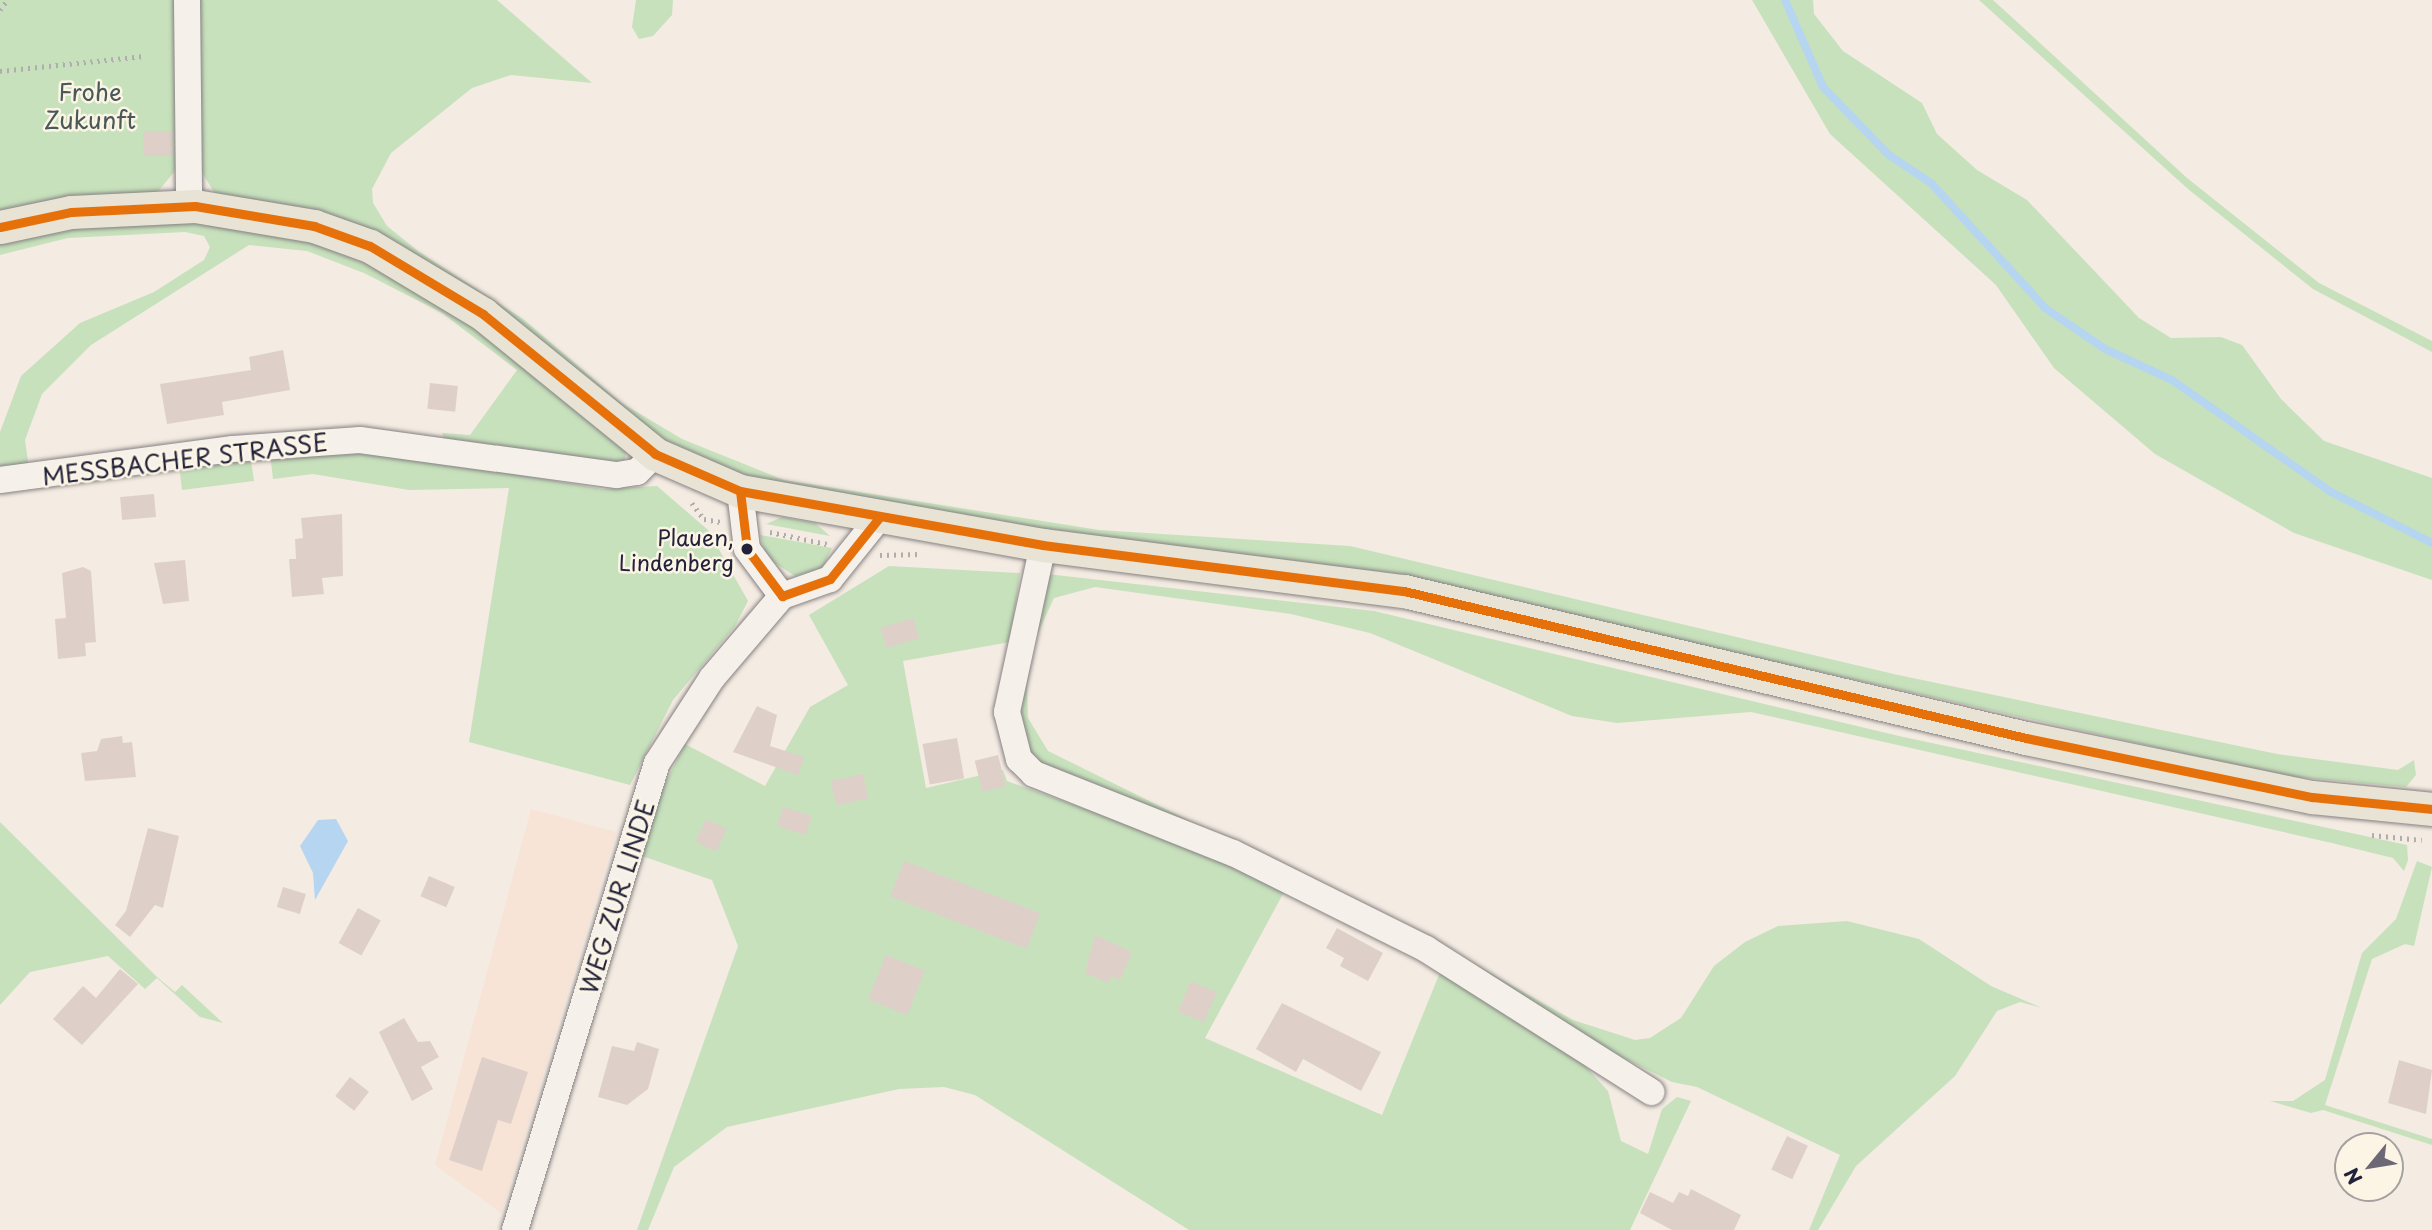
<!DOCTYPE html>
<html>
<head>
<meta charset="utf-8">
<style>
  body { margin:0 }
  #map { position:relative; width:2432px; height:1230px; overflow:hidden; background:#f4ebe2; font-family:"Playpen Sans",sans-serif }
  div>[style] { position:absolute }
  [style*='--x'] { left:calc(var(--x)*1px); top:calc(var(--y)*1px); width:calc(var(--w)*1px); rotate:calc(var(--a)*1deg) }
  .built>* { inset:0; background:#f8e4d6 }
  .green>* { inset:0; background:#c7e1bc }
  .water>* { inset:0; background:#b6d5f1 }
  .stream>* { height:8px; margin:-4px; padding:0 4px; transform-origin:4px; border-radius:4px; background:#b6d5f1 }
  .building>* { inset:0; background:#ded0c9; transform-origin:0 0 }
  .path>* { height:4.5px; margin-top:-2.25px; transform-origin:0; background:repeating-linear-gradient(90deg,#b0adac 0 2px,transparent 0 7px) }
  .roads { filter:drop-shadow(0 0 2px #858182) drop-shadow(0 0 2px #858182) }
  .minor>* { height:26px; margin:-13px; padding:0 13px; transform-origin:13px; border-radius:13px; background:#f5f1ea }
  .major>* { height:33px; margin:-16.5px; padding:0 16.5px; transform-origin:16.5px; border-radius:16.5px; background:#e8e3d4 }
  .bus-1>* { height:9px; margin:-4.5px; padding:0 4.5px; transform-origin:4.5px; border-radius:4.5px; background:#e6710a }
  .dots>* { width:19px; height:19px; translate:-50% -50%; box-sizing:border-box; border:4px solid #fcf5e5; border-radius:50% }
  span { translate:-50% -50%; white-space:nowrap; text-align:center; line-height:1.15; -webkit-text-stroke:5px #fcf5e5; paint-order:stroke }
  .bus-label { font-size:22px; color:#22223b }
  .right { translate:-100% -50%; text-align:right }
  .park-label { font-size:24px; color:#495958 }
  .street-label { font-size:24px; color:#22223b }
  .north { position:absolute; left:2334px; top:1132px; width:70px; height:70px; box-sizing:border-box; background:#fcf5e5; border:2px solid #a5a1a1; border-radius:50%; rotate:240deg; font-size:19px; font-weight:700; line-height:28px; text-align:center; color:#22223b }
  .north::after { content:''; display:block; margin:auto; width:24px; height:32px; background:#6c6875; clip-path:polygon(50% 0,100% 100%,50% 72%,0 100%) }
</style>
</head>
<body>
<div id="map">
  <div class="built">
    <div style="clip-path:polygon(531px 809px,616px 832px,501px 1213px,435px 1165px)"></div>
  </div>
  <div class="green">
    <div style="clip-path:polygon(0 0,178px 0,179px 166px,156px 194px,0 213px)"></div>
    <div style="clip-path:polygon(197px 0,497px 0,592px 83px,511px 75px,472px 88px,391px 153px,372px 189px,373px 203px,387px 226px,418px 251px,523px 319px,622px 403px,682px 439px,784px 480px,1099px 530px,1350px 546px,1898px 675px,2277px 754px,2398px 770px,2414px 760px,2416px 775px,2406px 787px,2284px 776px,1384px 574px,1044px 534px,745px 480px,657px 440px,521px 326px,214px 192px,201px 171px)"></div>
    <div style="clip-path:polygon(636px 0,673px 0,672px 15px,653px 36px,639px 39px,632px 27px)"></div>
    <div style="clip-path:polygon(1752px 0,1813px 0,1814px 14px,1843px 51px,1922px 103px,1937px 134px,1977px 170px,2027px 200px,2139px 318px,2171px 338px,2221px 337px,2242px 345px,2281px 399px,2324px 441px,2432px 478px,2432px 580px,2294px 533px,2155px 454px,2054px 368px,1996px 285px,1830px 134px)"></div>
    <div style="clip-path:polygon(1979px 0,1993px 0,2187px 178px,2319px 283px,2432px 341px,2432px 352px,2313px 289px,2188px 189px)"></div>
    <div style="clip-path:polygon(197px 222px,300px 238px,395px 275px,509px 352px,626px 452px,625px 459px,618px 465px,446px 444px,442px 433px,470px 435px,517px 370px,442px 313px,364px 273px,307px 251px,249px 245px,91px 345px,42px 394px,25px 440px,29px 468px,0 470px,0 432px,21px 376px,80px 323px,154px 292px,204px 260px,210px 247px,204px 236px,185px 232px,68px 238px,0 255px,0 243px,98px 223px)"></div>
    <div style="clip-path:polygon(358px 447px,602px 489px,657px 486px,708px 530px,748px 601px,735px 626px,673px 700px,630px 785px,469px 742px,509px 488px,409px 490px,313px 474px,273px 479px,270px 454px)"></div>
    <div style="clip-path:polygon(250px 454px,254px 481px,182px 490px,180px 473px,190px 466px)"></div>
    <div style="clip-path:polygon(782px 517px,815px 523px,830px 536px,766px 524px)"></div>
    <div style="clip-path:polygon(760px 535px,832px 548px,822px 569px,795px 576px,767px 558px)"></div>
    <div style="clip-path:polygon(889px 566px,1020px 573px,1010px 642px,903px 661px,926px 788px,1003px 770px,1007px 781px,1197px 849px,1284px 892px,1205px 1038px,1382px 1115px,1441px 970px,1387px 943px,1395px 942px,1558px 1036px,1608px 1091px,1621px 1141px,1648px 1154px,1662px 1109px,1677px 1097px,1691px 1101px,1630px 1230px,1189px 1230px,975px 1095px,944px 1087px,899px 1089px,727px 1127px,674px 1167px,648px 1230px,637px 1230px,738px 946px,712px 880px,639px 855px,657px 800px,685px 744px,765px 786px,810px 707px,848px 685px,809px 615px)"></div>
    <div style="clip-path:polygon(1047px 574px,1374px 611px,1899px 736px,2407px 845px,2408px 860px,2404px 871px,2393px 858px,2332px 843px,1751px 712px,1617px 723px,1572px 716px,1370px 633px,1291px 614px,1095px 587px,1054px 598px,1036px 637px,1027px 685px,1028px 718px,1048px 751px,1439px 944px,1573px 1020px,1635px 1040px,1650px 1038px,1681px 1018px,1714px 966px,1745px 942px,1778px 926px,1847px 921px,1919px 939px,1991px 986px,2042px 1008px,2020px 1002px,1997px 1011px,1955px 1076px,1856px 1166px,1818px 1230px,1809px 1230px,1840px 1155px,1697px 1087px,1672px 1082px,1036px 765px,1015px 718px)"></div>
    <div style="clip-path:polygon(0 822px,157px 977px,175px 992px,182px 985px,223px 1023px,200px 1017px,157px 978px,145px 989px,108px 956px,30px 972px,0 1005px)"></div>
    <div style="clip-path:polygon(2417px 861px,2432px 867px,2414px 946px,2405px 944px,2372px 959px,2325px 1105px,2432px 1139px,2432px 1145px,2323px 1110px,2311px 1113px,2270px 1101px,2293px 1101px,2325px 1080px,2362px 953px,2396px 919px)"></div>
  </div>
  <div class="water">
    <div style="clip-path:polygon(336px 819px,348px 841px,315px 900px,313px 873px,300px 846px,318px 820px)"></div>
  </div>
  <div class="stream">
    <div style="--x:1785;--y:0;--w:95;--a:66.4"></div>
    <div style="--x:1823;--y:87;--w:95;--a:45.9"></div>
    <div style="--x:1889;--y:155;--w:50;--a:33.7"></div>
    <div style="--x:1931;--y:183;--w:169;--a:47.6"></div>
    <div style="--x:2045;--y:308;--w:73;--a:34.3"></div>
    <div style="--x:2105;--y:349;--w:74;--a:24.8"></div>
    <div style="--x:2172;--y:380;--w:194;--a:35.2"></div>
    <div style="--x:2331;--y:492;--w:113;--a:26.8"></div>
  </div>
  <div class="building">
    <div style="left:143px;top:131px;width:30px;height:25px"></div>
    <div style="clip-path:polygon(283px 350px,290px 390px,222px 402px,224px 415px,167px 424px,160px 384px,251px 370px,249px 357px)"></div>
    <div style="left:430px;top:383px;width:28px;height:26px;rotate:6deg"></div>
    <div style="left:154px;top:494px;width:23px;height:34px;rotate:85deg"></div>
    <div style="clip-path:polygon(342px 514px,343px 576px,322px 578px,324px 594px,292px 597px,289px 559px,296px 559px,295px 539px,303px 538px,301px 518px)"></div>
    <div style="clip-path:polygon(185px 560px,189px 601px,163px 604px,154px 563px)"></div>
    <div style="clip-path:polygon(83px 567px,91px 571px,96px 642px,85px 643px,86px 656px,58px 659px,55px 619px,66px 618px,62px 573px)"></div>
    <div style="left:913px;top:618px;width:21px;height:34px;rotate:73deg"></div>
    <div style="clip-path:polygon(757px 706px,777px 715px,770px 746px,804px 757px,798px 775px,733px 752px)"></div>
    <div style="clip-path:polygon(122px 736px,123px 743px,132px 742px,136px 777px,85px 781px,81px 753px,97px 751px,101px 739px)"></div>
    <div style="left:957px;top:738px;width:41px;height:35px;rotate:80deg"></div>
    <div style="left:998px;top:755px;width:32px;height:24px;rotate:76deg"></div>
    <div style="left:863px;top:774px;width:25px;height:33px;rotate:78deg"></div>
    <div style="left:783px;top:807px;width:30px;height:20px;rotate:17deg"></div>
    <div style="left:706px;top:819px;width:23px;height:25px;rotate:25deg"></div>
    <div style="clip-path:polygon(148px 828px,179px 836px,163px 908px,155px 905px,130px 937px,115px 925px,126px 911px)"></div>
    <div style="left:904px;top:861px;width:146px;height:38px;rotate:21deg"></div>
    <div style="left:429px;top:876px;width:28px;height:22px;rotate:23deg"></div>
    <div style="left:283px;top:887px;width:24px;height:21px;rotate:17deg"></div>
    <div style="left:358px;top:908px;width:26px;height:40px;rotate:29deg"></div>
    <div style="clip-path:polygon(1337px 928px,1383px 953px,1368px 981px,1340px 966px,1344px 958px,1326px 948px)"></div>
    <div style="clip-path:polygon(1095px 935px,1132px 952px,1120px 980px,1111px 976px,1109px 983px,1085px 973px)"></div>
    <div style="left:886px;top:955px;width:42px;height:48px;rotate:22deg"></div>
    <div style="clip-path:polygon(120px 969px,138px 984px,82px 1045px,53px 1019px,83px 986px,96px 998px)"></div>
    <div style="left:1191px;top:981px;width:28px;height:33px;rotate:23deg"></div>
    <div style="clip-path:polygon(1282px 1003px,1381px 1052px,1361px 1091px,1303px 1059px,1296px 1072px,1256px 1049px)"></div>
    <div style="clip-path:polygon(404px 1018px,418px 1042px,430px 1041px,439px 1057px,421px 1067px,433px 1089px,412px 1101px,379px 1032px)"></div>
    <div style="clip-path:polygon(637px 1042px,659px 1049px,648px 1089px,627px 1105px,598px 1097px,612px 1046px,634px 1051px)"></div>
    <div style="clip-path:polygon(482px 1057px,528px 1072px,511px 1124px,498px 1120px,482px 1171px,449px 1160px)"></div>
    <div style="clip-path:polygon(2399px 1060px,2432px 1070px,2426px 1114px,2388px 1103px)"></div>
    <div style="left:350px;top:1077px;width:24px;height:24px;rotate:38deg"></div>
    <div style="left:1787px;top:1136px;width:23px;height:37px;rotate:25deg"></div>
    <div style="clip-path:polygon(1691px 1189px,1741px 1215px,1734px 1230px,1672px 1230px,1640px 1213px,1650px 1192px,1673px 1203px,1679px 1192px,1688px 1196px)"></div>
  </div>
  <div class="path">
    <div style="--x:0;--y:10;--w:12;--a:-55"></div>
    <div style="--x:0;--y:71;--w:145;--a:-5.9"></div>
    <div style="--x:692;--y:503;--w:20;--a:53"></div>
    <div style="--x:704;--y:519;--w:17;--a:10"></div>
    <div style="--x:770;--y:532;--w:58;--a:11.9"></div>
    <div style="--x:880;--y:555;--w:40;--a:-1.4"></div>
    <div style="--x:2372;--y:835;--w:50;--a:5.7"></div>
  </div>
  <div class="roads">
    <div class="minor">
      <div style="--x:187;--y:0;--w:206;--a:89.4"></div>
      <div style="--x:0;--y:480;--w:235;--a:-7.6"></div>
      <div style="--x:233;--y:449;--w:127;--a:-4.1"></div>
      <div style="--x:360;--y:440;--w:259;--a:7.8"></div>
      <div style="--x:617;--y:475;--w:20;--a:-9"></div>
      <div style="--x:637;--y:472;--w:25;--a:-45"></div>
      <div style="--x:740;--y:491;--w:58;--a:83.1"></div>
      <div style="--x:747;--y:549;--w:59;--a:53.3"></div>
      <div style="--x:1043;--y:545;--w:171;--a:102.2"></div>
      <div style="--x:1007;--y:712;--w:49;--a:75.7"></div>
      <div style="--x:1019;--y:759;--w:21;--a:45"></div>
      <div style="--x:1034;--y:774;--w:214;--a:21.7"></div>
      <div style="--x:1233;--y:853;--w:216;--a:26.4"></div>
      <div style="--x:1426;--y:949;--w:267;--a:32.4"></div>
      <div style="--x:515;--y:1230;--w:488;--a:-73.1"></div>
      <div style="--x:657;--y:763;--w:101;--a:-57.1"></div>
      <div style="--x:712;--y:678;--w:108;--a:-49.5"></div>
      <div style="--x:782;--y:596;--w:51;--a:-19.5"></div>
      <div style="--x:830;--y:579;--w:77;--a:-51.3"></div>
    </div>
    <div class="major">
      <div style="--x:0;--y:227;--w:73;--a:-11.9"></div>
      <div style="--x:71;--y:212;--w:124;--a:-2.8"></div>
      <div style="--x:195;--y:206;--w:121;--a:9.5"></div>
      <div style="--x:314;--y:226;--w:59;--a:19.7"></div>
      <div style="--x:370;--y:246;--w:132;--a:31"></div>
      <div style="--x:483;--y:314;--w:222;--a:39.1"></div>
      <div style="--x:655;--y:454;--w:93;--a:23.5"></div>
      <div style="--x:740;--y:491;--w:308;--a:10.1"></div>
      <div style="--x:1043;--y:545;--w:364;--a:7.3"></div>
      <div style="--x:1404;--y:591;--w:639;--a:13.3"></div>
      <div style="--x:2026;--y:738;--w:292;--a:11.7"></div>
      <div style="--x:2312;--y:797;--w:121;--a:5.7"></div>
    </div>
  </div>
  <div class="bus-1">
    <div style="--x:0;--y:227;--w:73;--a:-11.9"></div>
    <div style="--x:71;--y:212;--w:124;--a:-2.8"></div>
    <div style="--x:195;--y:206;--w:121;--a:9.5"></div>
    <div style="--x:314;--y:226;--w:59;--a:19.7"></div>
    <div style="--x:370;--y:246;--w:132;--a:31"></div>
    <div style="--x:483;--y:314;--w:222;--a:39.1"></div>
    <div style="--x:655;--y:454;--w:93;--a:23.5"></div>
    <div style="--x:740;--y:491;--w:308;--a:10.1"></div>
    <div style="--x:1043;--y:545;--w:364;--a:7.3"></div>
    <div style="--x:1404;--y:591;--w:639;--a:13.3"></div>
    <div style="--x:2026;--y:738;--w:292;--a:11.7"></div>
    <div style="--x:2312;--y:797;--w:121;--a:5.7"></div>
    <div style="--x:740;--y:491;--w:58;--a:83.1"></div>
    <div style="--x:747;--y:549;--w:59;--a:53.3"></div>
    <div style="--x:782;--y:596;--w:51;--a:-19.5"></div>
    <div style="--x:830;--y:579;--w:77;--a:-51.3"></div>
  </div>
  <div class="dots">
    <div style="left:747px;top:549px;background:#22223b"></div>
  </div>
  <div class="bus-label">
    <span class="right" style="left:734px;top:549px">Plauen,<br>Lindenberg</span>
  </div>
  <div class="park-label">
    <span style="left:90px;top:106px">Frohe<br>Zukunft</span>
  </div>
  <div class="street-label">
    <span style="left:185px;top:459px;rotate:-7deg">MESSBACHER STRASSE</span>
    <span style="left:617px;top:897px;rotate:-73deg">WEG ZUR LINDE</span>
  </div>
  <div class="north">N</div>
</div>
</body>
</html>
